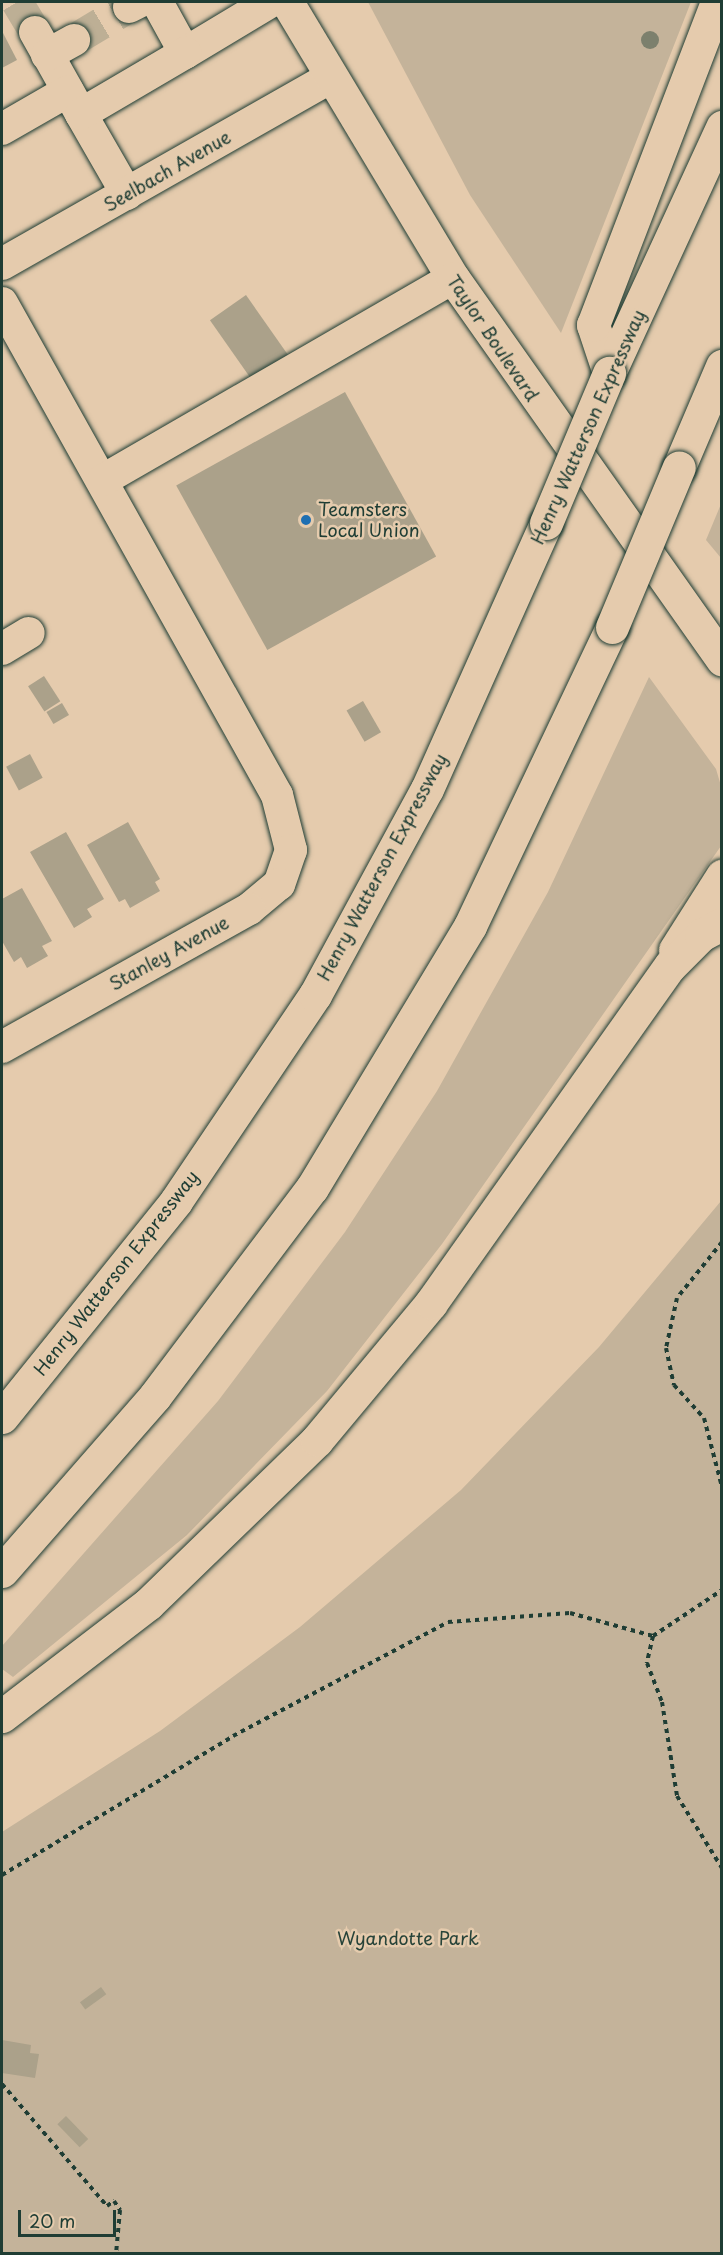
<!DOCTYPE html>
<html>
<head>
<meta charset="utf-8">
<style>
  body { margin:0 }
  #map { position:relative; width:723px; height:2255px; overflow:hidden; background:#e5cbad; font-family:"Playpen Sans",sans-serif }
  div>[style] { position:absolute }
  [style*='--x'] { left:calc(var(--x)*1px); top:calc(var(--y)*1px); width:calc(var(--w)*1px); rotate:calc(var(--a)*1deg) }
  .green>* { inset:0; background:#c4b39a }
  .building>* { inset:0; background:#aba18a; transform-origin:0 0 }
  .minor-tunnel>* { height:32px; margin-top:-16px; transform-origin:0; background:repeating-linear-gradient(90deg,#bdaf95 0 32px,transparent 0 48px) }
  .path>* { height:4px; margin-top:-2px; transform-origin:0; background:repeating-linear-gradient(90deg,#1f3d34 0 4.5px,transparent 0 9px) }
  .roads { filter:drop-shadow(0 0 2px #1f3d34) drop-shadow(0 0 2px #1f3d34) }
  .minor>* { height:32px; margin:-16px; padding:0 16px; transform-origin:16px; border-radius:16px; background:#e5cbad }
  .major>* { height:33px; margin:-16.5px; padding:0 16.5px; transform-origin:16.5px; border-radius:16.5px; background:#e5cbad }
  .highway>* { height:33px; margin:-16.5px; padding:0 16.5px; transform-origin:16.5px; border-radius:16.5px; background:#e5cbad }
  .bridges { filter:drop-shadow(0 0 2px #1f3d34) drop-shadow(0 0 2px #1f3d34) }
  .highway-bridge>* { height:33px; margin:-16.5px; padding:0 16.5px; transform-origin:16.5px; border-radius:16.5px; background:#e5cbad }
  .trees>* { width:18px; height:18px; margin:-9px; border-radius:50%; background:#7c806d }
  .dots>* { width:16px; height:16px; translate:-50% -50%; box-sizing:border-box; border:3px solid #e5cbad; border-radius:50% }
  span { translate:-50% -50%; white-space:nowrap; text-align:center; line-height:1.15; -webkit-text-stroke:5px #e5cbad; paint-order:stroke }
  .street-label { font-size:18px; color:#1f3d34 }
  .poi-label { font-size:18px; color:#1f3d34 }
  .left { translate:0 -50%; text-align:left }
  .park-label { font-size:18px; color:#274339 }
  .frame { position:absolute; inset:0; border:3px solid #1f3d34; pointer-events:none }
  .scale { position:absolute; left:18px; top:2210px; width:98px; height:27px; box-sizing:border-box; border:3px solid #1f3d34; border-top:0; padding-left:8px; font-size:18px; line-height:21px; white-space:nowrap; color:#1f3d34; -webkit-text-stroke:4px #e5cbad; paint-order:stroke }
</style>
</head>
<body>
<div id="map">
  <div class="green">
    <div style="clip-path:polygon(368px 2px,691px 2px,561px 333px,470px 195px)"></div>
    <div style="clip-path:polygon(721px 504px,721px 558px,706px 540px)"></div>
    <div style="clip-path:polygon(649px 677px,716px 769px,721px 786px,721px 846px,442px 1244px,327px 1391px,187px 1535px,13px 1677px,2px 1669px,2px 1646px,218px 1401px,345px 1232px,437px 1091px,548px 892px)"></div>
    <div style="clip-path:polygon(721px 1201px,721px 2253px,2px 2254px,2px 1832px,160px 1731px,300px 1627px,461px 1490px,599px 1347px)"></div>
  </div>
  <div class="building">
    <div style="clip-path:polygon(2px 31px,17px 60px,2px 68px)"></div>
    <div style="left:246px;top:295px;width:74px;height:44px;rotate:55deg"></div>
    <div style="left:345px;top:392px;width:188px;height:193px;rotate:61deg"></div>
    <div style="left:44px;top:676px;width:30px;height:19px;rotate:57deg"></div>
    <div style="left:363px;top:701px;width:36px;height:19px;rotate:60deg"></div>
    <div style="left:62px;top:703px;width:14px;height:18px;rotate:60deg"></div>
    <div style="left:30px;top:754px;width:27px;height:27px;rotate:62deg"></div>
    <div style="clip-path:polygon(128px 822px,160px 879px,155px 882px,160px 891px,130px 908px,125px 899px,119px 902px,87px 845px)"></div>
    <div style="clip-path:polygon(66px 832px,104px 899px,87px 909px,92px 917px,74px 928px,30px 852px)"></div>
    <div style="clip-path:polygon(22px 888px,52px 941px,42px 946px,48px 956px,27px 968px,21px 957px,14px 962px,2px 941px,2px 899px)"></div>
    <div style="left:101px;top:1987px;width:9px;height:26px;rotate:54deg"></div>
    <div style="clip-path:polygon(2px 2040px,31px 2045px,30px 2053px,39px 2054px,35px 2078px,2px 2073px)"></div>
    <div style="left:66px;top:2116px;width:32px;height:12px;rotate:46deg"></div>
  </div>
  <div class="minor-tunnel">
    <div style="--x:17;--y:2;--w:35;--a:59"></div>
    <div style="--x:74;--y:40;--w:64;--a:-31"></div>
  </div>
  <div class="path">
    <div style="--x:722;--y:1242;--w:72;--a:128.8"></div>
    <div style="--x:677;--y:1298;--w:51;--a:102.4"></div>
    <div style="--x:666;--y:1348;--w:38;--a:78"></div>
    <div style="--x:674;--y:1385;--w:45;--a:47.7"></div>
    <div style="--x:704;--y:1418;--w:71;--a:75.4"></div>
    <div style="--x:653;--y:1636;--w:28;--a:103"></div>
    <div style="--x:647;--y:1663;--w:42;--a:69"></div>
    <div style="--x:662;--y:1702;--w:95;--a:80.9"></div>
    <div style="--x:677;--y:1796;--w:85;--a:58"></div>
    <div style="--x:2;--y:1875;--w:270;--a:-31"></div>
    <div style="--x:233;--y:1736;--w:243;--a:-27.9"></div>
    <div style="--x:448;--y:1622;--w:122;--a:-4.2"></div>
    <div style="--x:570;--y:1613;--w:86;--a:15.5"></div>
    <div style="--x:653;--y:1636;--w:83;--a:-33.7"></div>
    <div style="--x:2;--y:2084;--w:161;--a:49.3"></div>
    <div style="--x:107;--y:2206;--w:9;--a:-36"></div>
    <div style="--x:114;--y:2201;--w:11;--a:56"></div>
    <div style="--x:120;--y:2210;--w:44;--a:95.2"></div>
  </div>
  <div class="roads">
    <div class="minor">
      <div style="--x:157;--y:2;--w:58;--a:61.2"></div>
      <div style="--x:185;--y:53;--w:99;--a:-31"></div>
      <div style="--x:129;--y:7;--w:11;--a:-27"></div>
      <div style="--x:35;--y:32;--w:94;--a:60.7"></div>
      <div style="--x:47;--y:55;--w:31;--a:-29"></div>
      <div style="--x:2;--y:129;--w:76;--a:-29.9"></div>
      <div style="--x:127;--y:194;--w:92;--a:-119.9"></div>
      <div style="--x:81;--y:114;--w:121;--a:-30.4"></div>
      <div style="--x:2;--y:264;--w:378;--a:-29.6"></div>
      <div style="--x:2;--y:303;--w:564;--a:60.8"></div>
      <div style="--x:277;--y:795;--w:57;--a:75.7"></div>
      <div style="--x:291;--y:850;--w:36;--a:109"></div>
      <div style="--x:279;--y:884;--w:39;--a:140"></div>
      <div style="--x:249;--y:909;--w:283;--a:150.8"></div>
      <div style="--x:103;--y:480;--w:404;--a:-30"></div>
      <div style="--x:2;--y:649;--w:31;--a:-31"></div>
    </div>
    <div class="major">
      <div style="--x:287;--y:2;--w:322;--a:59"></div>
      <div style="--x:453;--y:278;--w:467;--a:54.8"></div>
    </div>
    <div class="highway">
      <div style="--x:609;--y:373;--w:51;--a:-108.4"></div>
      <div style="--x:593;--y:325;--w:346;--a:-69"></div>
      <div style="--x:609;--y:373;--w:271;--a:-65.3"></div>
      <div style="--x:679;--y:467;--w:110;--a:-66.9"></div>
      <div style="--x:675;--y:950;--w:88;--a:-57.6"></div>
      <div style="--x:2;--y:1417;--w:277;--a:-51.1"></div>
      <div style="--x:176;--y:1201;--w:249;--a:-56"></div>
      <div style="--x:315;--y:995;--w:234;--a:-61.5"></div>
      <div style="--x:427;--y:789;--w:291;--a:-65.9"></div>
      <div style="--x:2;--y:1571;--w:232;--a:-48.8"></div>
      <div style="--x:155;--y:1396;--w:261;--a:-53"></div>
      <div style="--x:312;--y:1188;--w:306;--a:-58.9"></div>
      <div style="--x:470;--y:926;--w:331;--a:-64.6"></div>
      <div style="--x:2;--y:1716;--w:184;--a:-37.5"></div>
      <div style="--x:148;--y:1604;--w:235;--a:-44.1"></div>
      <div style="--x:317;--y:1440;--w:178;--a:-50.2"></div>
      <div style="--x:431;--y:1303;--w:413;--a:-54.7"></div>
      <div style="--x:670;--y:966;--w:44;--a:-45"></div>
      <div style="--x:701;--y:935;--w:24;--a:-28"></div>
    </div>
  </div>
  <div class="bridges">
    <div class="highway-bridge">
      <div style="--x:546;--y:523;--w:163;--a:-67.2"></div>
      <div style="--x:612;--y:627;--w:173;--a:-67.3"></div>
    </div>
  </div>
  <div class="trees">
    <div style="left:650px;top:40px"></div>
  </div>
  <div class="dots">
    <div style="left:306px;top:520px;background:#1f6fb2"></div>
  </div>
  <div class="street-label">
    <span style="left:167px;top:171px;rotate:-30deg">Seelbach Avenue</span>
    <span style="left:493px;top:338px;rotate:56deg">Taylor Boulevard</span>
    <span style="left:588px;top:427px;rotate:-66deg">Henry Watterson Expressway</span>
    <span style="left:382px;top:867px;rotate:-62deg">Henry Watterson Expressway</span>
    <span style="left:169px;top:953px;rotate:-29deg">Stanley Avenue</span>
    <span style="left:116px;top:1273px;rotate:-52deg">Henry Watterson Expressway</span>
  </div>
  <div class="poi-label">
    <span class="left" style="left:318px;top:520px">Teamsters<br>Local Union</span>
  </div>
  <div class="park-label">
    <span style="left:408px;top:1938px">Wyandotte Park</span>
  </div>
  <div class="frame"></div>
  <div class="scale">20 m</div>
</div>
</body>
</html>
